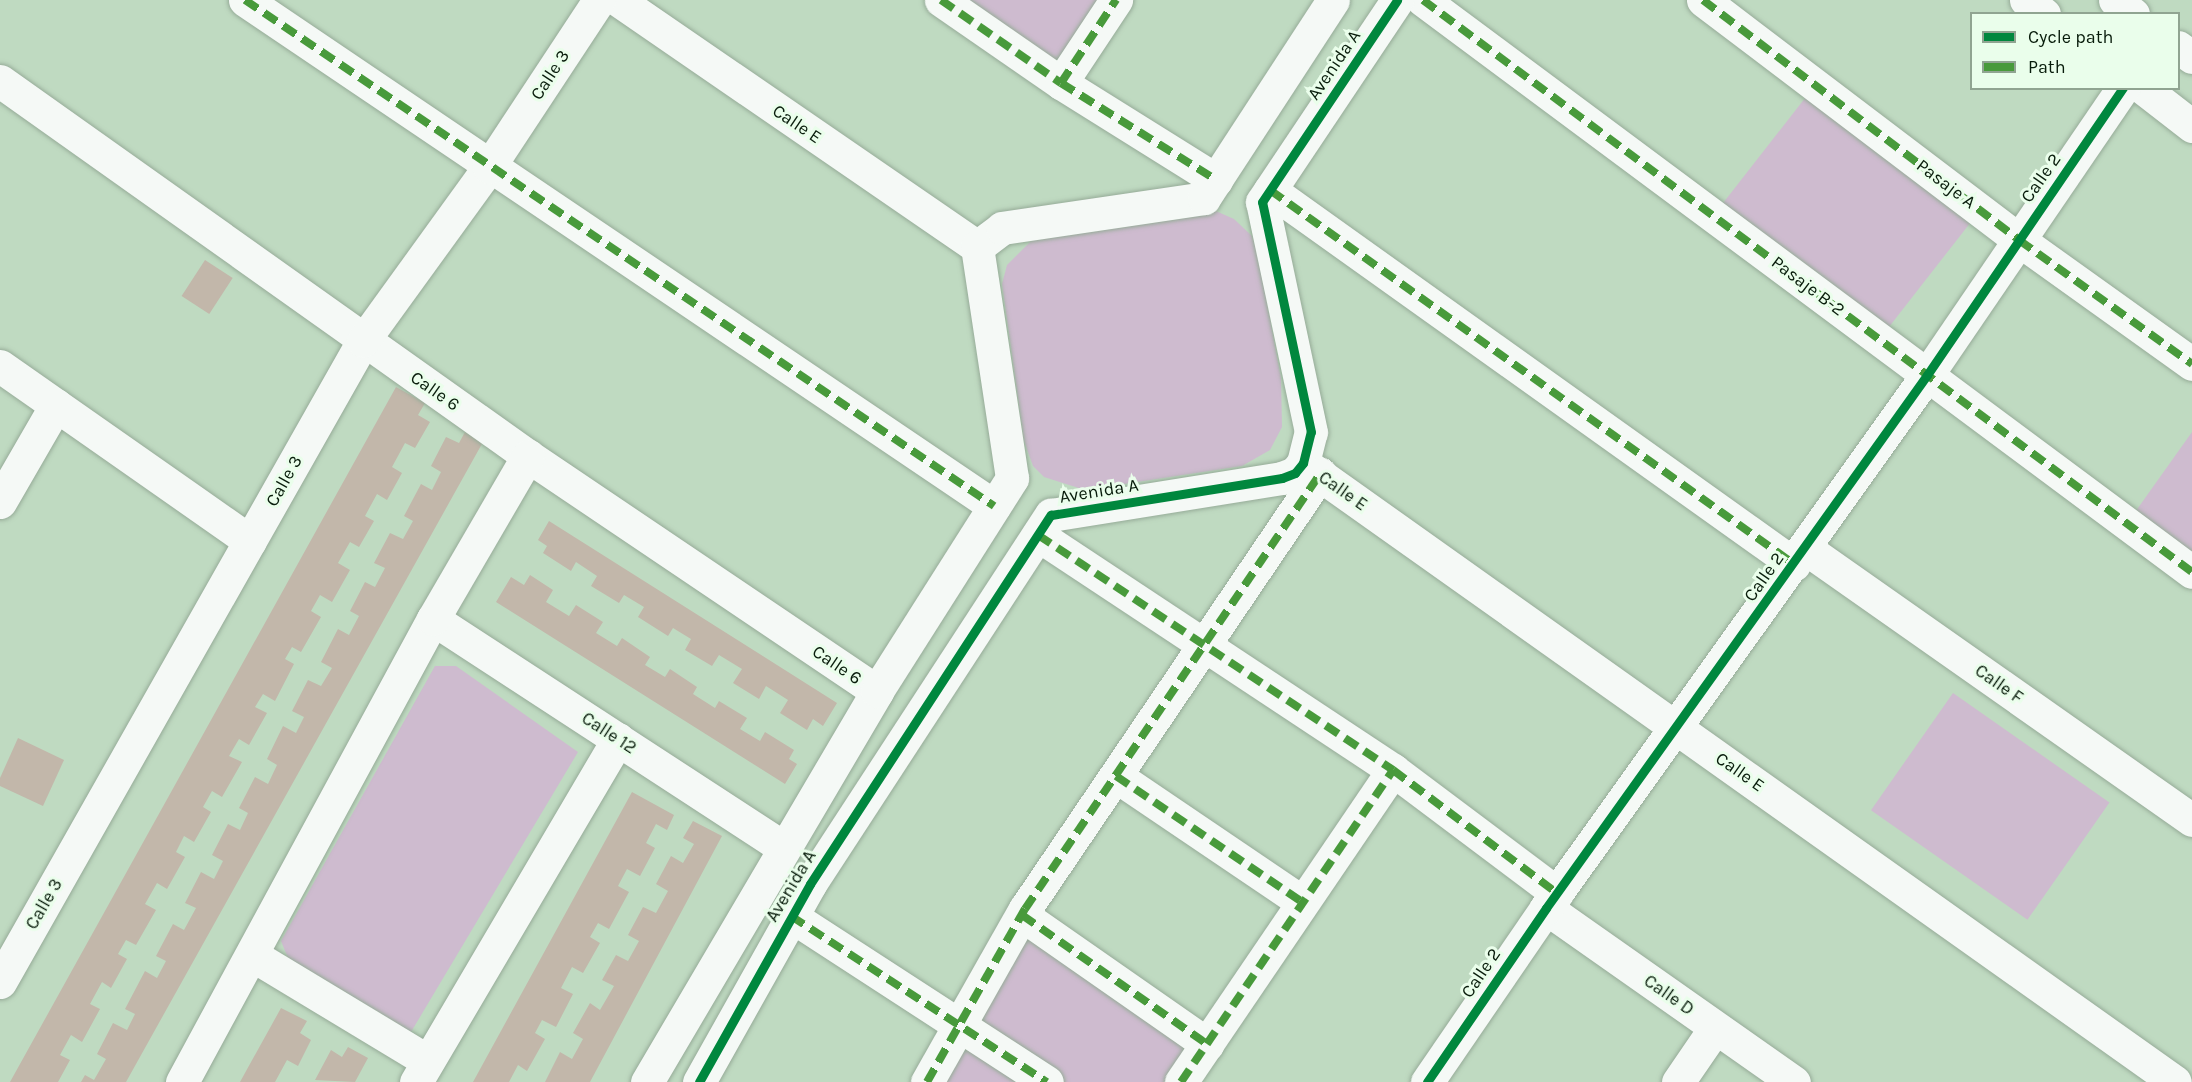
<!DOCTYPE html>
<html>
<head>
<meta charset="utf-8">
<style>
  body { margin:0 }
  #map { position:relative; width:2192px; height:1082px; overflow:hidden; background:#bfdac1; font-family:Karla,sans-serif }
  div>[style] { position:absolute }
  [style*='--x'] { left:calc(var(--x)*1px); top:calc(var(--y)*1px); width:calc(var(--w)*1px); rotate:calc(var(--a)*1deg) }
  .green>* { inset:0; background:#cebbcf; transform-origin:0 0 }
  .building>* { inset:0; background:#c2b7aa; transform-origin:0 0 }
  .roads { filter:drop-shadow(0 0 2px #96ab98) drop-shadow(0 0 2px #96ab98) }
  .street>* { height:33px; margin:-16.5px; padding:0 16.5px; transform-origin:16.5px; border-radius:16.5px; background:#f5f9f6 }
  .quiet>* { height:8px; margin-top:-4px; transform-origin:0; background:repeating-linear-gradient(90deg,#489a3b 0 15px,transparent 0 23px) }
  .cycleway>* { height:9px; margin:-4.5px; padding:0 4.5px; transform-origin:4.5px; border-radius:4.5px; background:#00873e }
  span { translate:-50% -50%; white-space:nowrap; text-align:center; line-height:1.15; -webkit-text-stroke:6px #eafeeb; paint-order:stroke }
  .street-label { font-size:18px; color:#081c0b }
  .legend { position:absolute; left:1970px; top:12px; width:210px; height:78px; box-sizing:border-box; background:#eafeeb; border:2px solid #90a491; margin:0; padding:8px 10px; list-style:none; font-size:18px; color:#081c0b }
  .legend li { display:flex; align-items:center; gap:12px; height:30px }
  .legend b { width:30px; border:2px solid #90a491 }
</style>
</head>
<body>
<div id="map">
  <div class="green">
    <div style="clip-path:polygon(967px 0,1101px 0,1057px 65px)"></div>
    <div style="left:1809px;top:93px;width:207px;height:143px;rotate:38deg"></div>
    <div style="clip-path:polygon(1209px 208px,1234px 219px,1252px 236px,1259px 259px,1281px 378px,1282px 427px,1270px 450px,1242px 466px,1085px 490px,1044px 477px,1033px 466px,1024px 441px,1002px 284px,1007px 265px,1037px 235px)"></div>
    <div style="clip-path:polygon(2192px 432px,2192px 559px,2133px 515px)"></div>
    <div style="clip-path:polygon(435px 666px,456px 666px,578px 752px,411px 1032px,288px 958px,281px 941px)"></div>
    <div style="left:1953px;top:693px;width:191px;height:143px;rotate:35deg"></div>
    <div style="clip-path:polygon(1024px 927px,1191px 1047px,1167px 1082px,935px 1082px)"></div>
  </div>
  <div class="building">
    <div style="left:205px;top:260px;width:33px;height:43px;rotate:33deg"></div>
    <div style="clip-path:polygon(396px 387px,425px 403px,418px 415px,430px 422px,415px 448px,405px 443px,392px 467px,402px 473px,387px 500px,377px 494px,365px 516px,374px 521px,359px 547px,350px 542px,338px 563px,350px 570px,332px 602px,320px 595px,311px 611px,321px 617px,301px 652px,292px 647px,285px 659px,294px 664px,275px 701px,263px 694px,255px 707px,267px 713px,249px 745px,239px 739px,229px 756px,242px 762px,222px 797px,212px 791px,203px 807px,211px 812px,194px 842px,184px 836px,176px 852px,185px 857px,167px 889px,157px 883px,145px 904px,156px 910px,136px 945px,126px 940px,118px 954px,127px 959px,111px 988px,102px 982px,90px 1004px,100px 1009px,82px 1042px,71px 1035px,60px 1055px,70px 1060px,58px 1082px,10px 1082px)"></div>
    <div style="clip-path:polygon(465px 432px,483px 442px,126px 1082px,81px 1082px,85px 1075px,94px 1080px,106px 1059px,97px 1054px,113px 1023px,127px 1030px,135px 1014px,125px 1009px,145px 971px,157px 978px,166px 961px,156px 956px,173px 924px,184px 930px,196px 908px,185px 903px,201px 872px,214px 879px,223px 861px,212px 855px,228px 824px,240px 830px,248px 813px,239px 808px,255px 777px,268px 784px,277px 765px,267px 759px,283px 726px,296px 733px,304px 717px,292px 711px,308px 680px,321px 686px,332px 668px,321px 662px,338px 629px,349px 635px,359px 616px,350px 611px,365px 582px,375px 587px,385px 568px,374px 563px,390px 533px,403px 539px,413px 521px,404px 516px,421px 484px,432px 490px,441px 472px,431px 466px,446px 437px,459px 443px)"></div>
    <div style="clip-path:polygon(549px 521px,837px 703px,823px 726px,813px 719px,807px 730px,780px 713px,788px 700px,766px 686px,759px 699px,733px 683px,742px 669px,719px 655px,712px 666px,685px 650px,691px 639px,673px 628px,668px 636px,638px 617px,644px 607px,624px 595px,619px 603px,591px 586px,597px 576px,576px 562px,571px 571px,543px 553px,547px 546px,538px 540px)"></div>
    <div style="clip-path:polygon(530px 575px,553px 590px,546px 602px,569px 616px,576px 605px,603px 622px,596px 633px,617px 646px,622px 638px,650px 657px,645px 665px,665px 677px,670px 669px,697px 687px,693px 694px,715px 708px,719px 701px,747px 718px,740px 729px,760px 741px,765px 732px,794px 750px,789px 759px,797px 764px,785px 784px,496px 602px,511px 577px,524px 585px)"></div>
    <div style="clip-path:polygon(18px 738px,64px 760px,43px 806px,0 786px,0 778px)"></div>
    <div style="clip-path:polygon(632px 792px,674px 815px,667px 830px,656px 824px,646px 843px,655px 848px,640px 876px,627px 869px,618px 886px,629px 892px,609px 929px,598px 923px,590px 937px,600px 943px,583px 973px,572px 967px,561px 988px,573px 994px,556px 1027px,542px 1020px,535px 1033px,545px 1039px,527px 1071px,518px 1065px,509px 1082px,473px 1082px)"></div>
    <div style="clip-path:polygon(693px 821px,722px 836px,590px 1082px,545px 1082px,560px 1052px,572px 1059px,583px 1039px,573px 1033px,590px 1003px,600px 1010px,614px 986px,602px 980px,616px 955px,628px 961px,639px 941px,628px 935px,643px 907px,656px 913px,668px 891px,656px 884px,671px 856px,683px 863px,694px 844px,683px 838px)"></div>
    <div style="clip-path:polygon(281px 1008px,307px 1021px,300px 1033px,311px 1040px,298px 1066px,287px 1060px,275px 1082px,240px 1082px)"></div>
    <div style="clip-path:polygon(348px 1047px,368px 1058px,355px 1082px,315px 1080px,331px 1050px,342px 1057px)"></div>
  </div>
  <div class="roads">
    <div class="street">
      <div style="--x:245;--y:0;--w:904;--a:34.04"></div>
      <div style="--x:618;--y:0;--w:436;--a:34.5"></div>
      <div style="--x:941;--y:0;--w:146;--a:34.7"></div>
      <div style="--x:1061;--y:83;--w:183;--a:32"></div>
      <div style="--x:1423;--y:0;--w:958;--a:36.64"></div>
      <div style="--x:1703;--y:0;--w:397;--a:37.2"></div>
      <div style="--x:2019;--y:240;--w:213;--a:35.6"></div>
      <div style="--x:2026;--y:0;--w:23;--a:38"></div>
      <div style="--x:2115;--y:0;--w:23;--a:38"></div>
      <div style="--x:2178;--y:47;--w:17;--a:36"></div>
      <div style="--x:0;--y:81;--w:648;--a:35.38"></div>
      <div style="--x:528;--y:456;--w:421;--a:34"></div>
      <div style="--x:1061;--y:83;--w:100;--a:-56.5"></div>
      <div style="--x:2143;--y:88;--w:62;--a:37.8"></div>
      <div style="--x:1270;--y:190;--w:644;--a:35.52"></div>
      <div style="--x:0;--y:366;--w:305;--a:35"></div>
      <div style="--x:1303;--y:463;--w:1069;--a:35.37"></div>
      <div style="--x:0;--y:502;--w:112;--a:-60"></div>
      <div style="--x:1038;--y:535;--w:426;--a:33.5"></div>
      <div style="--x:1393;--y:770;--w:205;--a:36.9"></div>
      <div style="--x:1805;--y:548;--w:473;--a:35.1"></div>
      <div style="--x:433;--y:619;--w:419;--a:33.1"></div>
      <div style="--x:1116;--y:776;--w:225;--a:34.1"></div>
      <div style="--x:1546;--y:908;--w:303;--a:35.1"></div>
      <div style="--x:1022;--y:915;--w:226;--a:34.9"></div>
      <div style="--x:791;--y:916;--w:305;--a:33"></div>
      <div style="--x:252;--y:955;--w:205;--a:31.1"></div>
      <div style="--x:0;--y:982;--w:737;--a:-60.48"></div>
      <div style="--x:363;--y:341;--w:215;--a:-54.1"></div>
      <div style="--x:489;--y:167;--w:200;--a:-56.6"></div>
      <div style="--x:182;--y:1082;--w:527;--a:-61.54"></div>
      <div style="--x:433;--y:619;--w:189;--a:-59.8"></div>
      <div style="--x:416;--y:1082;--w:398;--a:-59.5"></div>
      <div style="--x:647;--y:1082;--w:454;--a:-59.5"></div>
      <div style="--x:877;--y:691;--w:252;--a:-57.6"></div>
      <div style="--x:1012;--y:478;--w:234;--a:-98.6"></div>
      <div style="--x:977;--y:247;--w:31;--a:-37"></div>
      <div style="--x:1002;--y:228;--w:204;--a:-8.4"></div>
      <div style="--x:1204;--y:198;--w:236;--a:-56.9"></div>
      <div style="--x:699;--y:1082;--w:227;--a:-60.7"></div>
      <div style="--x:810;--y:884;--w:441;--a:-56.9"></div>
      <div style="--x:1051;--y:515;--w:234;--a:-9.1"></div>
      <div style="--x:1282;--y:478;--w:14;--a:-21"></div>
      <div style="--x:1295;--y:473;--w:13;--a:-51"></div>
      <div style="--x:1303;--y:463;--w:32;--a:-76"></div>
      <div style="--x:1311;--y:432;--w:235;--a:-102"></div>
      <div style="--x:1262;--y:202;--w:243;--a:-56.2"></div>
      <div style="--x:927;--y:1082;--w:199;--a:-60.5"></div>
      <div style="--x:1025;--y:909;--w:526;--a:-55.86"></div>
      <div style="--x:1181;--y:1082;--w:377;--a:-55.8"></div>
      <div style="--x:1427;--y:1082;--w:211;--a:-55.6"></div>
      <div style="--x:1546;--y:908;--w:655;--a:-54.44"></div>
      <div style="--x:1927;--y:375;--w:348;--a:-55.7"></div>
      <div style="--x:1678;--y:1082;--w:65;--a:-55.6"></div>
    </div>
  </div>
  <div class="quiet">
    <div style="--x:245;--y:0;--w:904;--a:34.04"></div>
    <div style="--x:941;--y:0;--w:146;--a:34.7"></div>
    <div style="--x:1061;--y:83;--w:183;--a:32"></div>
    <div style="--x:1423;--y:0;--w:958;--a:36.64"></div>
    <div style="--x:1703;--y:0;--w:397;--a:37.2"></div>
    <div style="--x:2019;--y:240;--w:213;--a:35.6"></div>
    <div style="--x:1061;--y:83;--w:100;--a:-56.5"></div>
    <div style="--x:1270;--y:190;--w:644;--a:35.52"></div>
    <div style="--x:1038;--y:535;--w:426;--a:33.5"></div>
    <div style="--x:1393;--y:770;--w:205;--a:36.9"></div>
    <div style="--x:1116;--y:776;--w:225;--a:34.1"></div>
    <div style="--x:1022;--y:915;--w:226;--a:34.9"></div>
    <div style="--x:791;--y:916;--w:305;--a:33"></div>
    <div style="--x:927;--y:1082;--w:199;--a:-60.5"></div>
    <div style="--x:1025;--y:909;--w:526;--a:-55.86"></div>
    <div style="--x:1181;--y:1082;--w:377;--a:-55.8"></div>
  </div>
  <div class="cycleway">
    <div style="--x:699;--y:1082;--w:227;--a:-60.7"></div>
    <div style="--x:810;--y:884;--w:441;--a:-56.9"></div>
    <div style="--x:1051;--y:515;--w:234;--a:-9.1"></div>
    <div style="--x:1282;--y:478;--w:14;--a:-21"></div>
    <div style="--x:1295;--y:473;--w:13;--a:-51"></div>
    <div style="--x:1303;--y:463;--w:32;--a:-76"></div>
    <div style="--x:1311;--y:432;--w:235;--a:-102"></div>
    <div style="--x:1262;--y:202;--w:243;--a:-56.2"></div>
    <div style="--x:1427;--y:1082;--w:211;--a:-55.6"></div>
    <div style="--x:1546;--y:908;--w:655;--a:-54.44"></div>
    <div style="--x:1927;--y:375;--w:348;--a:-55.7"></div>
  </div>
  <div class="street-label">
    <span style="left:1334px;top:65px;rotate:-56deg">Avenida A</span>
    <span style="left:550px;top:75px;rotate:-57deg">Calle 3</span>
    <span style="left:797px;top:124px;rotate:34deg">Calle E</span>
    <span style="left:2041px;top:178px;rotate:-55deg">Calle 2</span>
    <span style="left:1946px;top:184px;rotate:37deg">Pasaje A</span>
    <span style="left:1808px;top:286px;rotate:37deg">Pasaje B-2</span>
    <span style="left:435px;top:391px;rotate:35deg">Calle 6</span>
    <span style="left:284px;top:481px;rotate:-61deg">Calle 3</span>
    <span style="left:1099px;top:491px;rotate:-9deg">Avenida A</span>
    <span style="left:1343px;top:491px;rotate:35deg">Calle E</span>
    <span style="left:1764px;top:577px;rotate:-55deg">Calle 2</span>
    <span style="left:837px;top:665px;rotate:34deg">Calle 6</span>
    <span style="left:1999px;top:684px;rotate:35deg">Calle F</span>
    <span style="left:609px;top:733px;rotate:33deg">Calle 12</span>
    <span style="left:1740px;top:772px;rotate:35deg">Calle E</span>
    <span style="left:791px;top:886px;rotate:-59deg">Avenida A</span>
    <span style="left:44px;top:904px;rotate:-60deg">Calle 3</span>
    <span style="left:1481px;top:973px;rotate:-56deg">Calle 2</span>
    <span style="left:1669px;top:995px;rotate:35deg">Calle D</span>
  </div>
  <ul class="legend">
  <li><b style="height:8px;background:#00873e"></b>Cycle path</li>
  <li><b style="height:8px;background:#489a3b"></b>Path</li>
  </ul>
</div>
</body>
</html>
